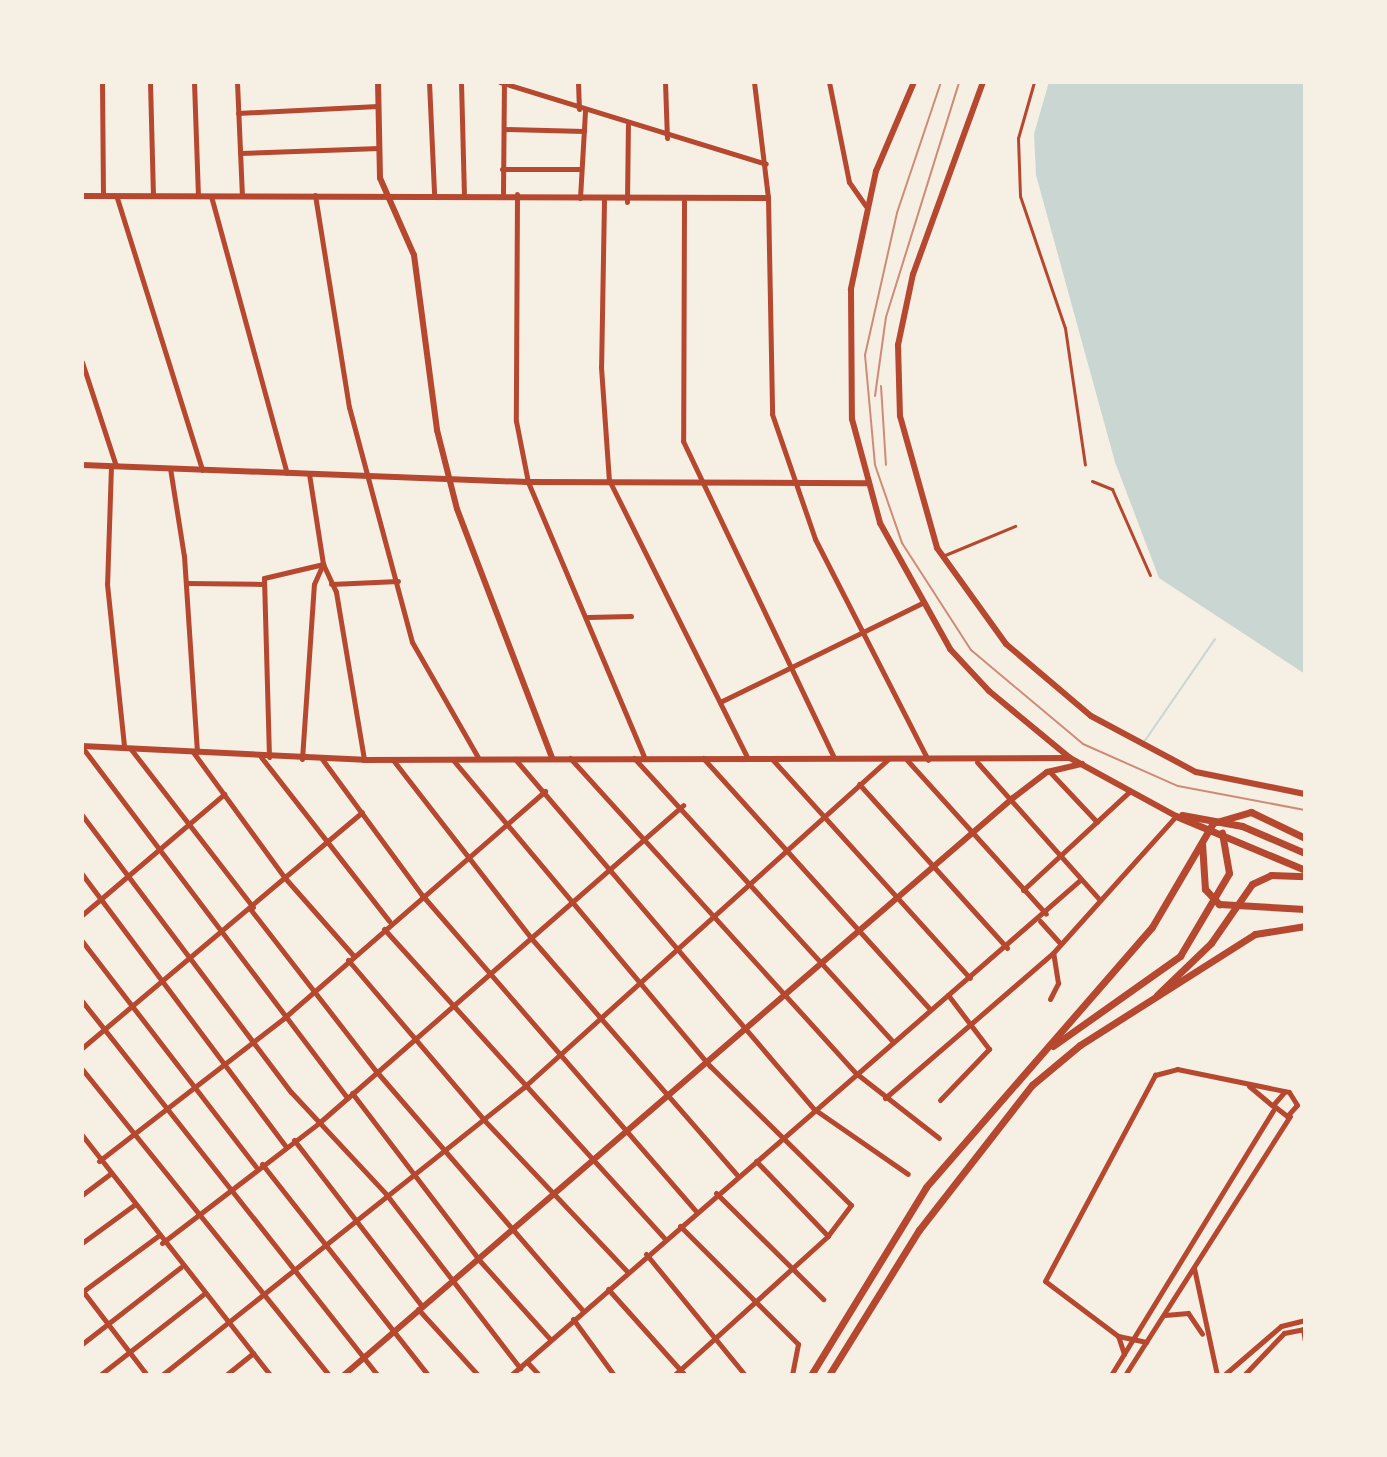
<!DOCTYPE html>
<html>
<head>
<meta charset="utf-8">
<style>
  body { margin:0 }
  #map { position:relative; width:1387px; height:1457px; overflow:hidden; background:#f6efe4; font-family:Helvetica,sans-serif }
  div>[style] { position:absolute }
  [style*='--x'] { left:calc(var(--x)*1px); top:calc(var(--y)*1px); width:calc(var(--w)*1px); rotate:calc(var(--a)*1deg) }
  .water>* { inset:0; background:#c9d6d2 }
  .stream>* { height:2px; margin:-1px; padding:0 1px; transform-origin:1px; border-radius:1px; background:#c9d6d2 }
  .pedestrian>* { height:3px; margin:-1.5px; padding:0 1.5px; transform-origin:1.5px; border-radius:1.5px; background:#b5482f }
  .minor>* { height:5px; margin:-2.5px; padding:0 2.5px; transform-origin:2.5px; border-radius:2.5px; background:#b5482f }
  .tertiary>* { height:6px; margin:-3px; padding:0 3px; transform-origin:3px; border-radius:3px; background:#b5482f }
  .secondary>* { height:6px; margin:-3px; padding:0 3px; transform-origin:3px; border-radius:3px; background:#b5482f }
  .primary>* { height:7px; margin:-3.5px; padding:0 3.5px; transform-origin:3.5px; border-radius:3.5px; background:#b5482f }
  .rail>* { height:2px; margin:-1px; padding:0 1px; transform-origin:1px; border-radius:1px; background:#cf8b77 }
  span { translate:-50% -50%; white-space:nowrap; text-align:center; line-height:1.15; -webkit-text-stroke:6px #f6efe4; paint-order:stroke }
  .frame { position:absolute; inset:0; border:84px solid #f6efe4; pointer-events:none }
</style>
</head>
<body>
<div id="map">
  <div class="water">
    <div style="clip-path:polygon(1049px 82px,1305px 82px,1305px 674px,1159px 578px,1115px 462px,1036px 175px,1034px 134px)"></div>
  </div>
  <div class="stream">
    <div style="--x:1144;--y:742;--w:125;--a:-55.4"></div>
  </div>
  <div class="pedestrian">
    <div style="--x:1034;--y:82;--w:58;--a:105.9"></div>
    <div style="--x:1018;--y:138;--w:58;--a:88"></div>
    <div style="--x:1020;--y:196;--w:139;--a:71.2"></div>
    <div style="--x:1065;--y:328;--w:138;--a:81.7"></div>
    <div style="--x:1092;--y:481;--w:22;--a:22"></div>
    <div style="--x:1112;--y:489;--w:94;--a:66.2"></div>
    <div style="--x:945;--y:555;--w:76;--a:-22.5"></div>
  </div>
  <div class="minor">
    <div style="--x:102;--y:82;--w:113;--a:89.5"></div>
    <div style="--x:150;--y:82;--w:114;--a:88.5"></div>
    <div style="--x:194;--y:82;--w:113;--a:88"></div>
    <div style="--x:237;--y:82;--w:113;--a:87.5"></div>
    <div style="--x:429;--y:82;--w:111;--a:87.4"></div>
    <div style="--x:461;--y:82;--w:111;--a:88.5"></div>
    <div style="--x:500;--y:82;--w:278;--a:17.1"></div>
    <div style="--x:578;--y:82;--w:27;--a:88"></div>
    <div style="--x:665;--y:82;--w:56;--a:88"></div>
    <div style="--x:754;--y:82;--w:117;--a:83.1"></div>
    <div style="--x:768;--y:198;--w:216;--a:88.9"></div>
    <div style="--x:772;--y:414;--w:132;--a:71"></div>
    <div style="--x:815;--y:539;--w:248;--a:62.9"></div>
    <div style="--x:829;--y:82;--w:102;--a:78.7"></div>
    <div style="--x:849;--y:182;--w:29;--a:55"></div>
    <div style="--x:238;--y:113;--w:140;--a:-2.9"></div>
    <div style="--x:504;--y:129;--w:80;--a:1.4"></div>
    <div style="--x:240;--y:153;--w:139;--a:-2.1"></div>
    <div style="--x:502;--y:169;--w:79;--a:0"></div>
    <div style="--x:503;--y:193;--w:109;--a:-89.5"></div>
    <div style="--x:517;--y:194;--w:227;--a:90.3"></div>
    <div style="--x:516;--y:421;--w:62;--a:78.9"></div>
    <div style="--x:528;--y:482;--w:298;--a:67.1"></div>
    <div style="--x:315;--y:195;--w:215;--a:80.9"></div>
    <div style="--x:349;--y:407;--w:243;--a:75"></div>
    <div style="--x:412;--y:642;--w:135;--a:60.2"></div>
    <div style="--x:211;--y:196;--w:287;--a:74.7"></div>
    <div style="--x:117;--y:198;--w:285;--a:72.6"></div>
    <div style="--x:580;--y:198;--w:88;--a:-86.7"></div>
    <div style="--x:604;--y:200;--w:167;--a:91"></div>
    <div style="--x:601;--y:367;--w:113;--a:86"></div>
    <div style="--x:609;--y:480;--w:309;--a:63.5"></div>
    <div style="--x:684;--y:201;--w:240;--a:90.2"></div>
    <div style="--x:683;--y:441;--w:351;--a:64.5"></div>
    <div style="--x:627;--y:202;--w:77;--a:-89.3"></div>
    <div style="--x:82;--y:362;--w:109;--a:71.9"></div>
    <div style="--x:111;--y:466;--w:118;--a:91.9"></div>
    <div style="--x:107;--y:584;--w:164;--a:84"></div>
    <div style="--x:170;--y:468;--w:89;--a:81"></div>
    <div style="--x:184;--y:556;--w:196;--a:86.2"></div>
    <div style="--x:186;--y:583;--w:77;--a:0.7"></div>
    <div style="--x:331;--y:584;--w:67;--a:-2.6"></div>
    <div style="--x:588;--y:617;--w:43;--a:-1.3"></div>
    <div style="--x:720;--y:702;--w:225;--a:-26.1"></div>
    <div style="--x:82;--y:747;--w:440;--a:52.9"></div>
    <div style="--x:130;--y:748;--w:201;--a:52.3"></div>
    <div style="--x:193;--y:752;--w:156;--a:53.9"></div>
    <div style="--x:285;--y:878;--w:103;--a:48.6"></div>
    <div style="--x:261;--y:757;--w:208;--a:52"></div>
    <div style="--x:269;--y:757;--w:179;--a:-91.6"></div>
    <div style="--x:264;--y:578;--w:61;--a:-13.3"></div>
    <div style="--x:323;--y:564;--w:31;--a:65"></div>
    <div style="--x:336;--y:592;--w:170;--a:80.5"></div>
    <div style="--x:570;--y:758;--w:427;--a:47.8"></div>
    <div style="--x:857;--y:1074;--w:104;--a:38"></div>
    <div style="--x:634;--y:758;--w:383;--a:47.6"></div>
    <div style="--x:703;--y:758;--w:337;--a:47.9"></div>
    <div style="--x:302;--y:759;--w:175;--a:-86.1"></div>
    <div style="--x:314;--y:584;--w:22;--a:-66"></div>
    <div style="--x:323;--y:564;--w:91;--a:-98.8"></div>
    <div style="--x:322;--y:759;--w:169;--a:53.7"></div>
    <div style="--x:422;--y:895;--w:417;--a:49.1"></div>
    <div style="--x:515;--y:759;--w:460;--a:49.5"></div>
    <div style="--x:814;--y:1109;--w:114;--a:34.7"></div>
    <div style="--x:772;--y:759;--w:295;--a:47.9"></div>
    <div style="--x:393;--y:760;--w:225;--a:52.2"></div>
    <div style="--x:531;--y:938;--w:313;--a:49"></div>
    <div style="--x:453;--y:760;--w:400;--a:50"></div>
    <div style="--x:710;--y:1066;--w:198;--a:44.6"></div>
    <div style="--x:851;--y:1205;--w:39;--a:127"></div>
    <div style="--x:828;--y:1236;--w:207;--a:137.9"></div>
    <div style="--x:907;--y:760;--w:207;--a:47.9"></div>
    <div style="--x:977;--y:762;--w:185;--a:48.3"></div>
    <div style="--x:1049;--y:771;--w:70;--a:46.7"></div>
    <div style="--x:859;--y:784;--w:221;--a:47.9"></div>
    <div style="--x:82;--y:815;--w:347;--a:53"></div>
    <div style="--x:291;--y:1092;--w:139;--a:47"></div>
    <div style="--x:386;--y:1194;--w:220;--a:52.4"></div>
    <div style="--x:82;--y:874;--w:339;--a:53.2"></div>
    <div style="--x:1023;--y:890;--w:146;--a:-42.8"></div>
    <div style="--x:251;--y:910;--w:204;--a:52.2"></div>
    <div style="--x:376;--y:1071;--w:317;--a:49.2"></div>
    <div style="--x:82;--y:915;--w:187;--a:-40.4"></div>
    <div style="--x:1040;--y:921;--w:31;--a:48"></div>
    <div style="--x:384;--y:929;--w:417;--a:47.8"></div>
    <div style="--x:82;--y:941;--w:285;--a:52.4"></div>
    <div style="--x:348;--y:960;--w:210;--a:49.6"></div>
    <div style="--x:484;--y:1120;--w:208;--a:46.6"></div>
    <div style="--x:1050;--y:999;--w:18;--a:-63"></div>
    <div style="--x:1058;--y:983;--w:30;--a:-99"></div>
    <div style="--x:82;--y:1001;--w:476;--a:51.7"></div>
    <div style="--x:82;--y:1048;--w:366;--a:-40.1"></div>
    <div style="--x:82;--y:1069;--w:393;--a:51.1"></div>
    <div style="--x:1249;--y:1086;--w:30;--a:40"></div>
    <div style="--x:352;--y:1093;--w:211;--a:52.7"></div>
    <div style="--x:480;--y:1261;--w:105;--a:48.1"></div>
    <div style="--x:885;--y:1098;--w:222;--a:-40.8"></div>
    <div style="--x:1053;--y:953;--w:184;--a:-48.1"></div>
    <div style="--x:940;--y:1100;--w:71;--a:-46.1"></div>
    <div style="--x:989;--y:1049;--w:68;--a:-127.2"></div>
    <div style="--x:82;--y:1135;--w:305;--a:51.9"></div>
    <div style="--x:294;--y:1140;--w:210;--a:52.4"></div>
    <div style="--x:99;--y:1161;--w:234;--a:-37.7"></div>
    <div style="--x:284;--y:1018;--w:346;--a:-41"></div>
    <div style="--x:756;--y:1161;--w:104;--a:46.2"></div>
    <div style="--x:262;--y:1164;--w:268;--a:51.8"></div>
    <div style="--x:716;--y:1193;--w:151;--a:44.7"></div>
    <div style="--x:82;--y:1195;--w:35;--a:-37"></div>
    <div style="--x:680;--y:1226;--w:167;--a:45"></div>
    <div style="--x:798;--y:1344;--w:32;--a:101"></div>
    <div style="--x:82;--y:1243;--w:64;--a:-36.2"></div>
    <div style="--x:162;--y:1243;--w:199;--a:-37.4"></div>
    <div style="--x:320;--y:1122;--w:482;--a:-41.1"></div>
    <div style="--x:646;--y:1254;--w:156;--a:50.7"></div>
    <div style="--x:1194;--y:1268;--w:109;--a:77.9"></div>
    <div style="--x:608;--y:1289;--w:115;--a:48.2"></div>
    <div style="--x:82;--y:1290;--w:107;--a:52.6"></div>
    <div style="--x:82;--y:1292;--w:94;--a:-36.4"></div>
    <div style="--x:418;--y:1309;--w:89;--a:47.7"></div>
    <div style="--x:1165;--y:1315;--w:23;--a:-5"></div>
    <div style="--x:1188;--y:1313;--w:25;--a:56"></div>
    <div style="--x:573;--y:1319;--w:69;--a:53.8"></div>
    <div style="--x:1303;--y:1329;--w:12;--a:81"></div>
    <div style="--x:1118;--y:1336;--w:29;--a:12"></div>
    <div style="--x:82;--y:1344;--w:125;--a:-37.9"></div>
    <div style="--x:1124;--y:1354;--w:19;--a:-108"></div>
    <div style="--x:1118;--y:1336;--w:91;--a:-143"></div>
    <div style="--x:1045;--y:1281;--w:234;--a:-61.9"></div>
    <div style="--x:1155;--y:1075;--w:23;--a:-15"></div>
    <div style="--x:1177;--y:1069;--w:114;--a:11.6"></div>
    <div style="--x:1289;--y:1092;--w:15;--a:58"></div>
    <div style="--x:1297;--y:1105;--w:15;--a:132"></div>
    <div style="--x:1287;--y:1116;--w:18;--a:-142"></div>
    <div style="--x:1273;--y:1105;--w:18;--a:-49"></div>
    <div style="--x:527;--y:1362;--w:18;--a:47"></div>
    <div style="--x:100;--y:1375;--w:133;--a:-38"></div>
    <div style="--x:162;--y:1375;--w:463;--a:-38.5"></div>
    <div style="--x:524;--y:1087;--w:490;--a:-42"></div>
    <div style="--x:226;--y:1375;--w:35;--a:-39"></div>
    <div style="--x:511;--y:1375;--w:754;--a:-41.02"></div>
    <div style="--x:1111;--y:1375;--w:312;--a:-58.5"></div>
    <div style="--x:1125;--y:1375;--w:307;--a:-57.5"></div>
    <div style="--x:1224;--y:1375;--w:75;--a:-40.7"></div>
    <div style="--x:1281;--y:1326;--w:25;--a:-14"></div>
    <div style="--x:1244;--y:1375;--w:58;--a:-46.4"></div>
    <div style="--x:1284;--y:1333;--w:21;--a:-11"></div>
  </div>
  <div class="tertiary">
    <div style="--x:378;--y:82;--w:96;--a:88.8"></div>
    <div style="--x:380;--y:178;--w:84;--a:66.2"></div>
    <div style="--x:414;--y:255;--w:177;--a:82.5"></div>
    <div style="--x:437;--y:430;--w:81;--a:75.8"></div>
    <div style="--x:457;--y:509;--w:267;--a:69.1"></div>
    <div style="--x:983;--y:82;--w:204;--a:110"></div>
    <div style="--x:913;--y:274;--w:73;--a:101.9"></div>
    <div style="--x:898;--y:345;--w:71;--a:88.4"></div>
    <div style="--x:900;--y:416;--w:137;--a:74.3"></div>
    <div style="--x:937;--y:548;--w:118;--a:54.3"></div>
    <div style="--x:1006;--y:644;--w:111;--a:40.3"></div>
    <div style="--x:1091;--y:716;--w:119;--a:28.1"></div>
    <div style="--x:1196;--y:772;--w:111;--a:11.4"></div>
    <div style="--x:82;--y:196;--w:686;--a:0.17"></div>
    <div style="--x:82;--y:465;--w:446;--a:2.2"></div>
    <div style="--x:528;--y:482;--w:339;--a:0.2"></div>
    <div style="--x:82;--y:746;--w:282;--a:2.8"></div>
    <div style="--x:364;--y:760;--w:706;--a:-0.16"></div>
    <div style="--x:344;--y:1375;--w:883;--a:-40.78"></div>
    <div style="--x:1013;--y:798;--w:43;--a:-37.4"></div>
    <div style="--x:1047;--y:772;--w:36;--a:-13"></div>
  </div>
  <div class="secondary">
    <div style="--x:914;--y:82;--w:97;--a:113.1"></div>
    <div style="--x:876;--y:171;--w:121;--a:102"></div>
    <div style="--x:851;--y:289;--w:130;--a:89.6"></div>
    <div style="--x:852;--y:419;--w:108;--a:74.9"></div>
    <div style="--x:880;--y:523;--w:144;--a:60.9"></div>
    <div style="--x:950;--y:649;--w:57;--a:47.1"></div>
    <div style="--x:989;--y:691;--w:105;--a:39.6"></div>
    <div style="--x:1070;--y:758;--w:121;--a:28.7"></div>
  </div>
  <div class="primary">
    <div style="--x:1182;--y:815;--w:61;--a:10.4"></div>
    <div style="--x:1242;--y:826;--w:69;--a:23.2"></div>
    <div style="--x:1176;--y:816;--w:140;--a:22.7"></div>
    <div style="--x:1202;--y:843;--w:46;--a:86.3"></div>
    <div style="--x:1205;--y:889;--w:21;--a:47"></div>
    <div style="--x:1219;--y:904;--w:86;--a:3.3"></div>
    <div style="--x:1157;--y:995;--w:75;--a:-43.9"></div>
    <div style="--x:1211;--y:943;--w:72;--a:-55.2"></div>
    <div style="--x:1252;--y:884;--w:21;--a:-25"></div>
    <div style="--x:1271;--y:875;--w:34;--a:2"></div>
    <div style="--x:1053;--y:1046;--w:156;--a:-35.3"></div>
    <div style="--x:1180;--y:956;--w:96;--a:-59.4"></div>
    <div style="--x:1229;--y:873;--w:41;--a:-99.9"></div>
    <div style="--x:811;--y:1375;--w:220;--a:-58.5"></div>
    <div style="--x:926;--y:1187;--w:344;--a:-49"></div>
    <div style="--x:1152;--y:927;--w:121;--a:-59.6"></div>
    <div style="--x:1213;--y:823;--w:40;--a:-16"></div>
    <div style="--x:1251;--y:812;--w:60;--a:25.7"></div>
    <div style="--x:829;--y:1375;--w:171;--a:-58.2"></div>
    <div style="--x:919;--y:1230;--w:184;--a:-52.1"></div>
    <div style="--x:1032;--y:1085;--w:62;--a:-39.8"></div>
    <div style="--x:1080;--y:1045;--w:207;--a:-32.4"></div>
    <div style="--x:1255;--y:934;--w:51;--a:-9.1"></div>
  </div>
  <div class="rail">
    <div style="--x:941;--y:82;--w:138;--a:108.6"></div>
    <div style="--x:897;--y:213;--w:146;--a:102.7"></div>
    <div style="--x:865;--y:355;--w:110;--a:84.8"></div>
    <div style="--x:875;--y:465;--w:83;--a:70.9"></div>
    <div style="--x:902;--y:543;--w:127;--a:57.2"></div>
    <div style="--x:971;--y:650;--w:146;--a:40"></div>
    <div style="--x:1083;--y:744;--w:104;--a:23.9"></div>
    <div style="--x:1178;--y:786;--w:129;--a:10.7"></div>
    <div style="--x:881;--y:386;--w:79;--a:86.4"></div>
    <div style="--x:875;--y:396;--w:80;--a:-82.1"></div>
    <div style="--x:886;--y:317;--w:246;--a:-72.7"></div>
  </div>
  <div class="frame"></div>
</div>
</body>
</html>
